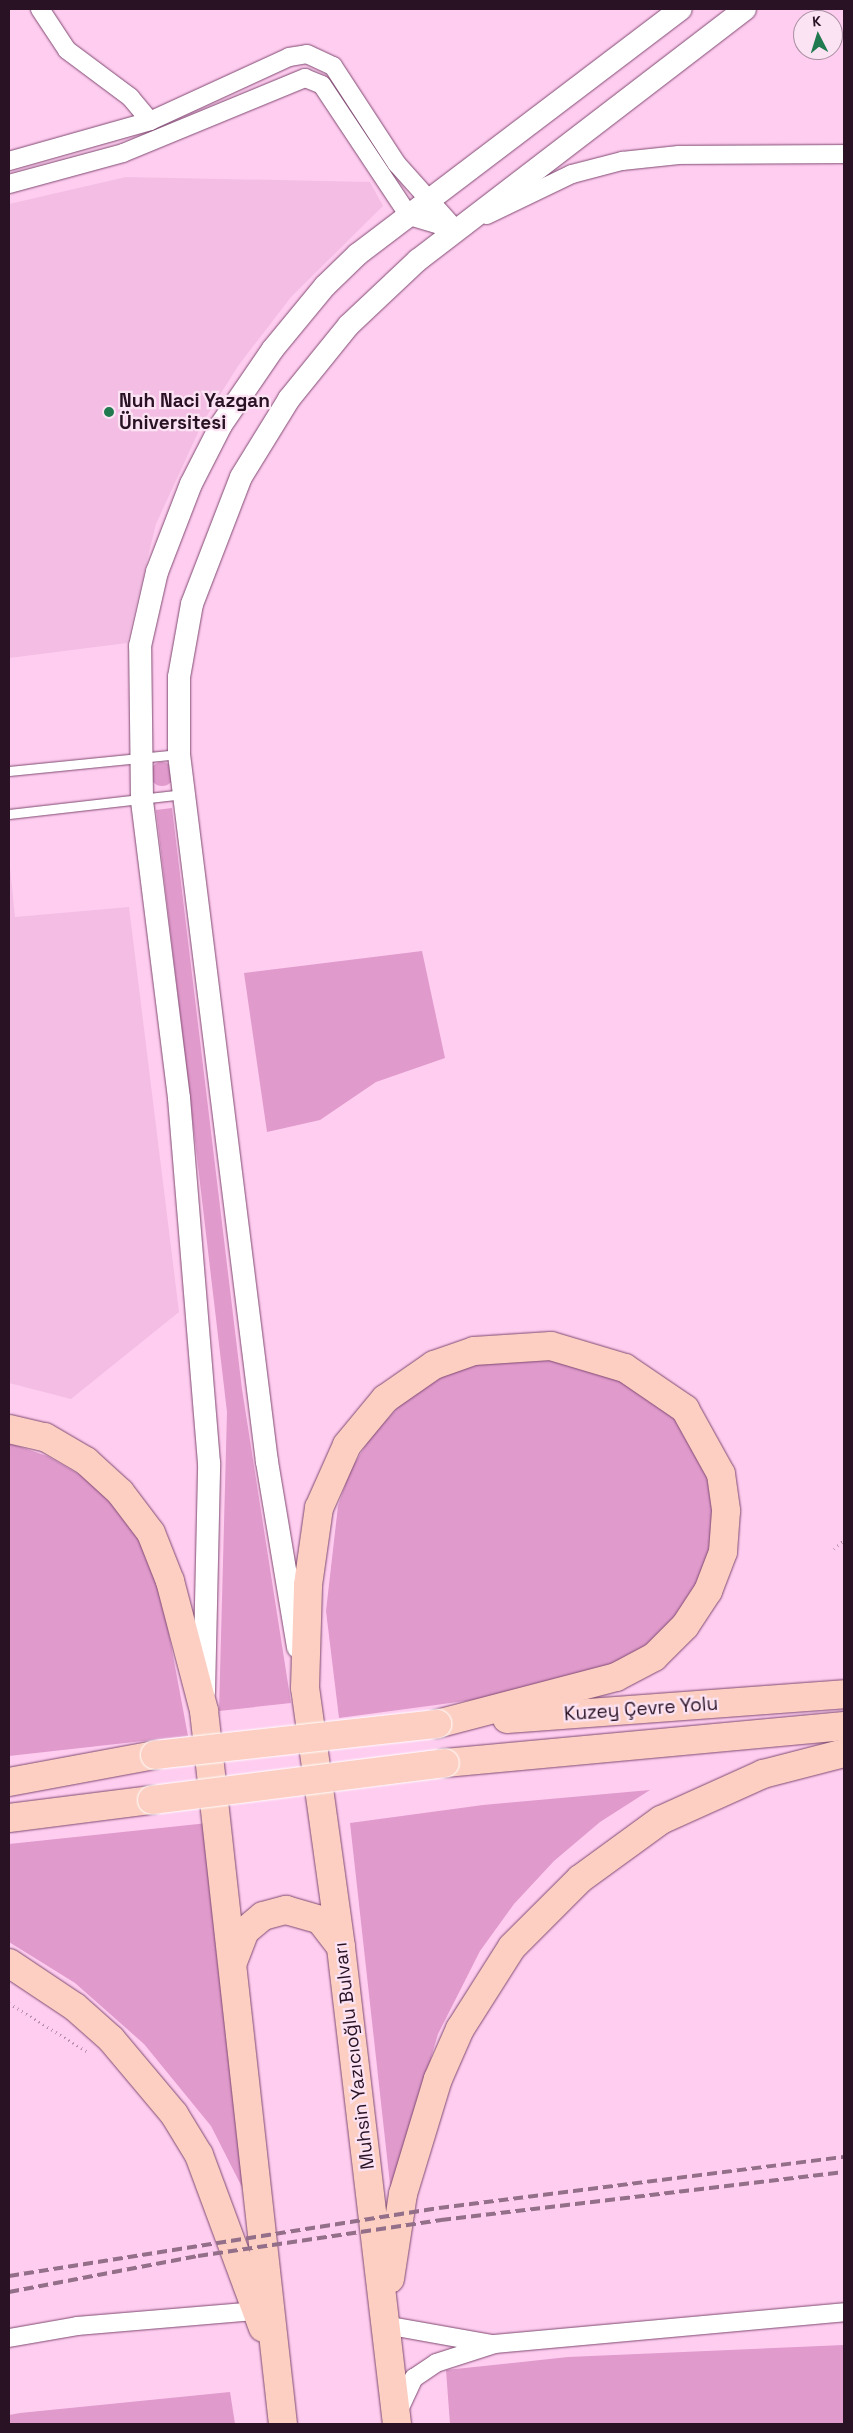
<!DOCTYPE html>
<html>
<head>
<meta charset="utf-8">
<style>
  body { margin:0 }
  #map { position:relative; width:853px; height:2433px; overflow:hidden; background:#ffcdf0; font-family:"Space Grotesk",sans-serif }
  div>[style] { position:absolute }
  [style*='--x'] { left:calc(var(--x)*1px); top:calc(var(--y)*1px); width:calc(var(--w)*1px); rotate:calc(var(--a)*1deg) }
  .built>* { inset:0; background:#f4bee4 }
  .green>* { inset:0; background:#e09acc }
  .round { border-radius:50% }
  .path>* { height:3px; margin-top:-1.5px; transform-origin:0; background:repeating-linear-gradient(90deg,#b990ad 0 1px,transparent 0 5px) }
  .roads { filter:drop-shadow(0 0 1px #7f4a71) drop-shadow(0 0 1px #7f4a71) }
  .service>* { height:9px; margin:-4.5px; padding:0 4.5px; transform-origin:4.5px; border-radius:4.5px; background:#fff }
  .minor>* { height:18px; margin:-9px; padding:0 9px; transform-origin:9px; border-radius:9px; background:#fff }
  .tertiary>* { height:22px; margin:-11px; padding:0 11px; transform-origin:11px; border-radius:11px; background:#fff }
  .trunk>* { height:28px; margin:-14px; padding:0 14px; transform-origin:14px; border-radius:14px; background:#fccfc2 }
  .rail>* { height:4px; margin-top:-2px; transform-origin:0; background:repeating-linear-gradient(90deg,#936f89 0 10px,transparent 0 15px) }
  .bridges { filter:drop-shadow(0 0 1px #fff) drop-shadow(0 0 1px #fff) }
  .trunk-bridge>* { height:28px; margin:-14px; padding:0 14px; transform-origin:14px; border-radius:14px; background:#fccfc2 }
  .dots>* { width:14px; height:14px; translate:-50% -50%; box-sizing:border-box; border:2px solid #fce3f4; border-radius:50% }
  span { translate:-50% -50%; white-space:nowrap; text-align:center; line-height:1.15; -webkit-text-stroke:4.5px #fce3f4; paint-order:stroke }
  .poi-label { font-size:19px; color:#281223; font-weight:700 }
  .left { translate:0 -50%; text-align:left }
  .street-label { font-size:19px; color:#281223 }
  .frame { position:absolute; inset:0; border:10px solid #281223; pointer-events:none }
  .north { position:absolute; left:793px; top:10px; width:50px; height:50px; box-sizing:border-box; background:#fce3f4; border:1px solid #a78fa0; border-radius:50%; rotate:355deg; font-size:14px; font-weight:700; line-height:20px; text-align:center; color:#281223 }
  .north::after { content:''; display:block; margin:auto; width:18px; height:22px; background:#217a4f; clip-path:polygon(50% 0,100% 100%,50% 72%,0 100%) }
</style>
</head>
<body>
<div id="map">
  <div class="built">
    <div style="clip-path:polygon(126px 177px,370px 182px,383px 206px,291px 297px,238px 366px,203px 422px,156px 524px,127px 643px,9px 658px,9px 204px)"></div>
    <div style="clip-path:polygon(9px 858px,15px 917px,129px 907px,179px 1312px,71px 1399px,9px 1383px)"></div>
  </div>
  <div class="green">
    <div class="round" style="left:150px;top:762px;width:24px;height:24px"></div>
    <div style="clip-path:polygon(172px 808px,242px 1389px,291px 1703px,219px 1711px,227px 1412px,156px 810px)"></div>
    <div style="clip-path:polygon(422px 951px,445px 1058px,376px 1082px,320px 1120px,267px 1132px,244px 973px)"></div>
    <div style="clip-path:polygon(501px 1356px,584px 1361px,672px 1406px,708px 1464px,716px 1543px,683px 1617px,632px 1658px,518px 1694px,339px 1718px,326px 1611px,338px 1506px,350px 1471px,370px 1438px,400px 1405px,440px 1375px)"></div>
    <div style="clip-path:polygon(9px 1443px,47px 1456px,82px 1476px,129px 1518px,157px 1570px,188px 1736px,9px 1756px)"></div>
    <div style="clip-path:polygon(650px 1790px,600px 1822px,554px 1861px,514px 1904px,480px 1951px,438px 2034px,391px 2193px,350px 1823px,483px 1805px)"></div>
    <div style="clip-path:polygon(208px 1823px,246px 2195px,211px 2126px,144px 2044px,75px 1983px,9px 1942px,9px 1844px)"></div>
    <div style="clip-path:polygon(844px 2345px,844px 2424px,450px 2424px,446px 2370px,568px 2357px)"></div>
    <div style="clip-path:polygon(230px 2392px,235px 2424px,9px 2424px,9px 2415px,20px 2413px)"></div>
  </div>
  <div class="path">
    <div style="--x:834;--y:1549;--w:13;--a:-42"></div>
    <div style="--x:9;--y:2003;--w:93;--a:31.8"></div>
  </div>
  <div class="roads">
    <div class="service">
      <div style="--x:9;--y:771;--w:171;--a:-5.7"></div>
      <div style="--x:9;--y:814;--w:176;--a:-6.5"></div>
    </div>
    <div class="minor">
      <div style="--x:40;--y:9;--w:49;--a:56.6"></div>
      <div style="--x:67;--y:50;--w:79;--a:36.7"></div>
      <div style="--x:130;--y:97;--w:31;--a:50"></div>
      <div style="--x:9;--y:161;--w:147;--a:-15.8"></div>
      <div style="--x:150;--y:121;--w:153;--a:-24.7"></div>
      <div style="--x:289;--y:57;--w:18;--a:-9"></div>
      <div style="--x:307;--y:54;--w:29;--a:25"></div>
      <div style="--x:333;--y:66;--w:117;--a:56.9"></div>
      <div style="--x:397;--y:164;--w:89;--a:48.2"></div>
      <div style="--x:9;--y:184;--w:118;--a:-15.2"></div>
      <div style="--x:123;--y:153;--w:197;--a:-22.4"></div>
      <div style="--x:305;--y:78;--w:18;--a:22"></div>
      <div style="--x:322;--y:85;--w:157;--a:56.4"></div>
      <div style="--x:409;--y:216;--w:49;--a:16.6"></div>
      <div style="--x:456;--y:230;--w:9;--a:-27"></div>
      <div style="--x:487;--y:215;--w:94;--a:-25.8"></div>
      <div style="--x:572;--y:174;--w:52;--a:-14.6"></div>
      <div style="--x:622;--y:161;--w:57;--a:-6"></div>
      <div style="--x:679;--y:155;--w:165;--a:-0.3"></div>
      <div style="--x:385;--y:2325;--w:109;--a:10.1"></div>
      <div style="--x:9;--y:2338;--w:69;--a:-10"></div>
      <div style="--x:77;--y:2326;--w:181;--a:-4.8"></div>
      <div style="--x:397;--y:2414;--w:40;--a:-65"></div>
      <div style="--x:414;--y:2378;--w:27;--a:-34"></div>
      <div style="--x:436;--y:2363;--w:62;--a:-17.9"></div>
      <div style="--x:495;--y:2344;--w:350;--a:-5.2"></div>
    </div>
    <div class="tertiary">
      <div style="--x:298;--y:1647;--w:188;--a:-99.5"></div>
      <div style="--x:267;--y:1462;--w:713;--a:-97.09"></div>
      <div style="--x:179;--y:754;--w:77;--a:-90"></div>
      <div style="--x:179;--y:677;--w:74;--a:-79.9"></div>
      <div style="--x:192;--y:604;--w:136;--a:-68.9"></div>
      <div style="--x:241;--y:477;--w:92;--a:-58.4"></div>
      <div style="--x:289;--y:399;--w:95;--a:-51"></div>
      <div style="--x:349;--y:325;--w:95;--a:-43.3"></div>
      <div style="--x:418;--y:260;--w:412;--a:-37.5"></div>
      <div style="--x:204;--y:1692;--w:229;--a:-88.7"></div>
      <div style="--x:209;--y:1463;--w:366;--a:-94.7"></div>
      <div style="--x:179;--y:1098;--w:300;--a:-97.1"></div>
      <div style="--x:142;--y:800;--w:154;--a:-90.7"></div>
      <div style="--x:140;--y:646;--w:76;--a:-77.1"></div>
      <div style="--x:157;--y:572;--w:94;--a:-68.9"></div>
      <div style="--x:191;--y:484;--w:66;--a:-63"></div>
      <div style="--x:221;--y:425;--w:92;--a:-55.6"></div>
      <div style="--x:273;--y:349;--w:82;--a:-50.5"></div>
      <div style="--x:325;--y:286;--w:46;--a:-44.1"></div>
      <div style="--x:358;--y:254;--w:405;--a:-37.2"></div>
    </div>
    <div class="trunk">
      <div style="--x:9;--y:1429;--w:37;--a:13"></div>
      <div style="--x:45;--y:1437;--w:48;--a:30.3"></div>
      <div style="--x:86;--y:1461;--w:46;--a:42.4"></div>
      <div style="--x:120;--y:1492;--w:51;--a:52.9"></div>
      <div style="--x:151;--y:1533;--w:52;--a:68.4"></div>
      <div style="--x:170;--y:1581;--w:134;--a:75.3"></div>
      <div style="--x:204;--y:1711;--w:717;--a:83.68"></div>
      <div style="--x:507;--y:1719;--w:338;--a:-4.2"></div>
      <div style="--x:445;--y:1763;--w:401;--a:-5.3"></div>
      <div style="--x:9;--y:1782;--w:148;--a:-10.5"></div>
      <div style="--x:9;--y:1818;--w:144;--a:-7.2"></div>
      <div style="--x:233;--y:1962;--w:33;--a:-69"></div>
      <div style="--x:245;--y:1931;--w:23;--a:-40"></div>
      <div style="--x:263;--y:1916;--w:24;--a:-15"></div>
      <div style="--x:286;--y:1910;--w:35;--a:16"></div>
      <div style="--x:320;--y:1920;--w:34;--a:52"></div>
      <div style="--x:9;--y:1963;--w:79;--a:33.7"></div>
      <div style="--x:75;--y:2007;--w:48;--a:41.6"></div>
      <div style="--x:111;--y:2039;--w:98;--a:50"></div>
      <div style="--x:174;--y:2114;--w:48;--a:58.6"></div>
      <div style="--x:199;--y:2155;--w:184;--a:69.7"></div>
      <div style="--x:390;--y:2279;--w:86;--a:-81.3"></div>
      <div style="--x:403;--y:2194;--w:120;--a:-73.1"></div>
      <div style="--x:438;--y:2079;--w:55;--a:-66.3"></div>
      <div style="--x:460;--y:2029;--w:97;--a:-57.6"></div>
      <div style="--x:512;--y:1947;--w:96;--a:-45"></div>
      <div style="--x:580;--y:1879;--w:100;--a:-36.1"></div>
      <div style="--x:661;--y:1820;--w:112;--a:-24.3"></div>
      <div style="--x:763;--y:1774;--w:84;--a:-14.5"></div>
      <div style="--x:397;--y:2424;--w:480;--a:-96.7"></div>
      <div style="--x:341;--y:1947;--w:261;--a:-97.9"></div>
      <div style="--x:305;--y:1688;--w:103;--a:-88.3"></div>
      <div style="--x:308;--y:1585;--w:78;--a:-81.9"></div>
      <div style="--x:319;--y:1508;--w:69;--a:-66"></div>
      <div style="--x:347;--y:1445;--w:60;--a:-50.4"></div>
      <div style="--x:385;--y:1399;--w:60;--a:-34.8"></div>
      <div style="--x:434;--y:1365;--w:42;--a:-19.3"></div>
      <div style="--x:474;--y:1351;--w:77;--a:-3.7"></div>
      <div style="--x:551;--y:1346;--w:77;--a:16.6"></div>
      <div style="--x:625;--y:1368;--w:73;--a:34.3"></div>
      <div style="--x:685;--y:1409;--w:74;--a:61"></div>
      <div style="--x:721;--y:1474;--w:37;--a:82"></div>
      <div style="--x:726;--y:1511;--w:41;--a:94.2"></div>
      <div style="--x:723;--y:1552;--w:42;--a:111"></div>
      <div style="--x:708;--y:1591;--w:42;--a:123.3"></div>
      <div style="--x:685;--y:1626;--w:44;--a:135"></div>
      <div style="--x:654;--y:1657;--w:43;--a:152.2"></div>
      <div style="--x:616;--y:1677;--w:185;--a:165.3"></div>
    </div>
  </div>
  <div class="rail">
    <div style="--x:9;--y:2276;--w:435;--a:-9"></div>
    <div style="--x:439;--y:2208;--w:408;--a:-7.2"></div>
    <div style="--x:9;--y:2292;--w:192;--a:-10.8"></div>
    <div style="--x:198;--y:2256;--w:246;--a:-8.4"></div>
    <div style="--x:441;--y:2220;--w:406;--a:-6.8"></div>
  </div>
  <div class="bridges">
    <div class="trunk-bridge">
      <div style="--x:155;--y:1755;--w:284;--a:-6.3"></div>
      <div style="--x:152;--y:1800;--w:295;--a:-7.2"></div>
    </div>
  </div>
  <div class="dots">
    <div style="left:109px;top:412px;background:#217a4f"></div>
  </div>
  <div class="poi-label">
    <span class="left" style="left:119px;top:412px">Nuh Naci Yazgan<br>Üniversitesi</span>
  </div>
  <div class="street-label">
    <span style="left:641px;top:1709px;rotate:-4deg">Kuzey Çevre Yolu</span>
    <span style="left:354px;top:2056px;rotate:-97deg">Muhsin Yazıcıoğlu Bulvarı</span>
  </div>
  <div class="frame"></div>
  <div class="north">K</div>
</div>
</body>
</html>
